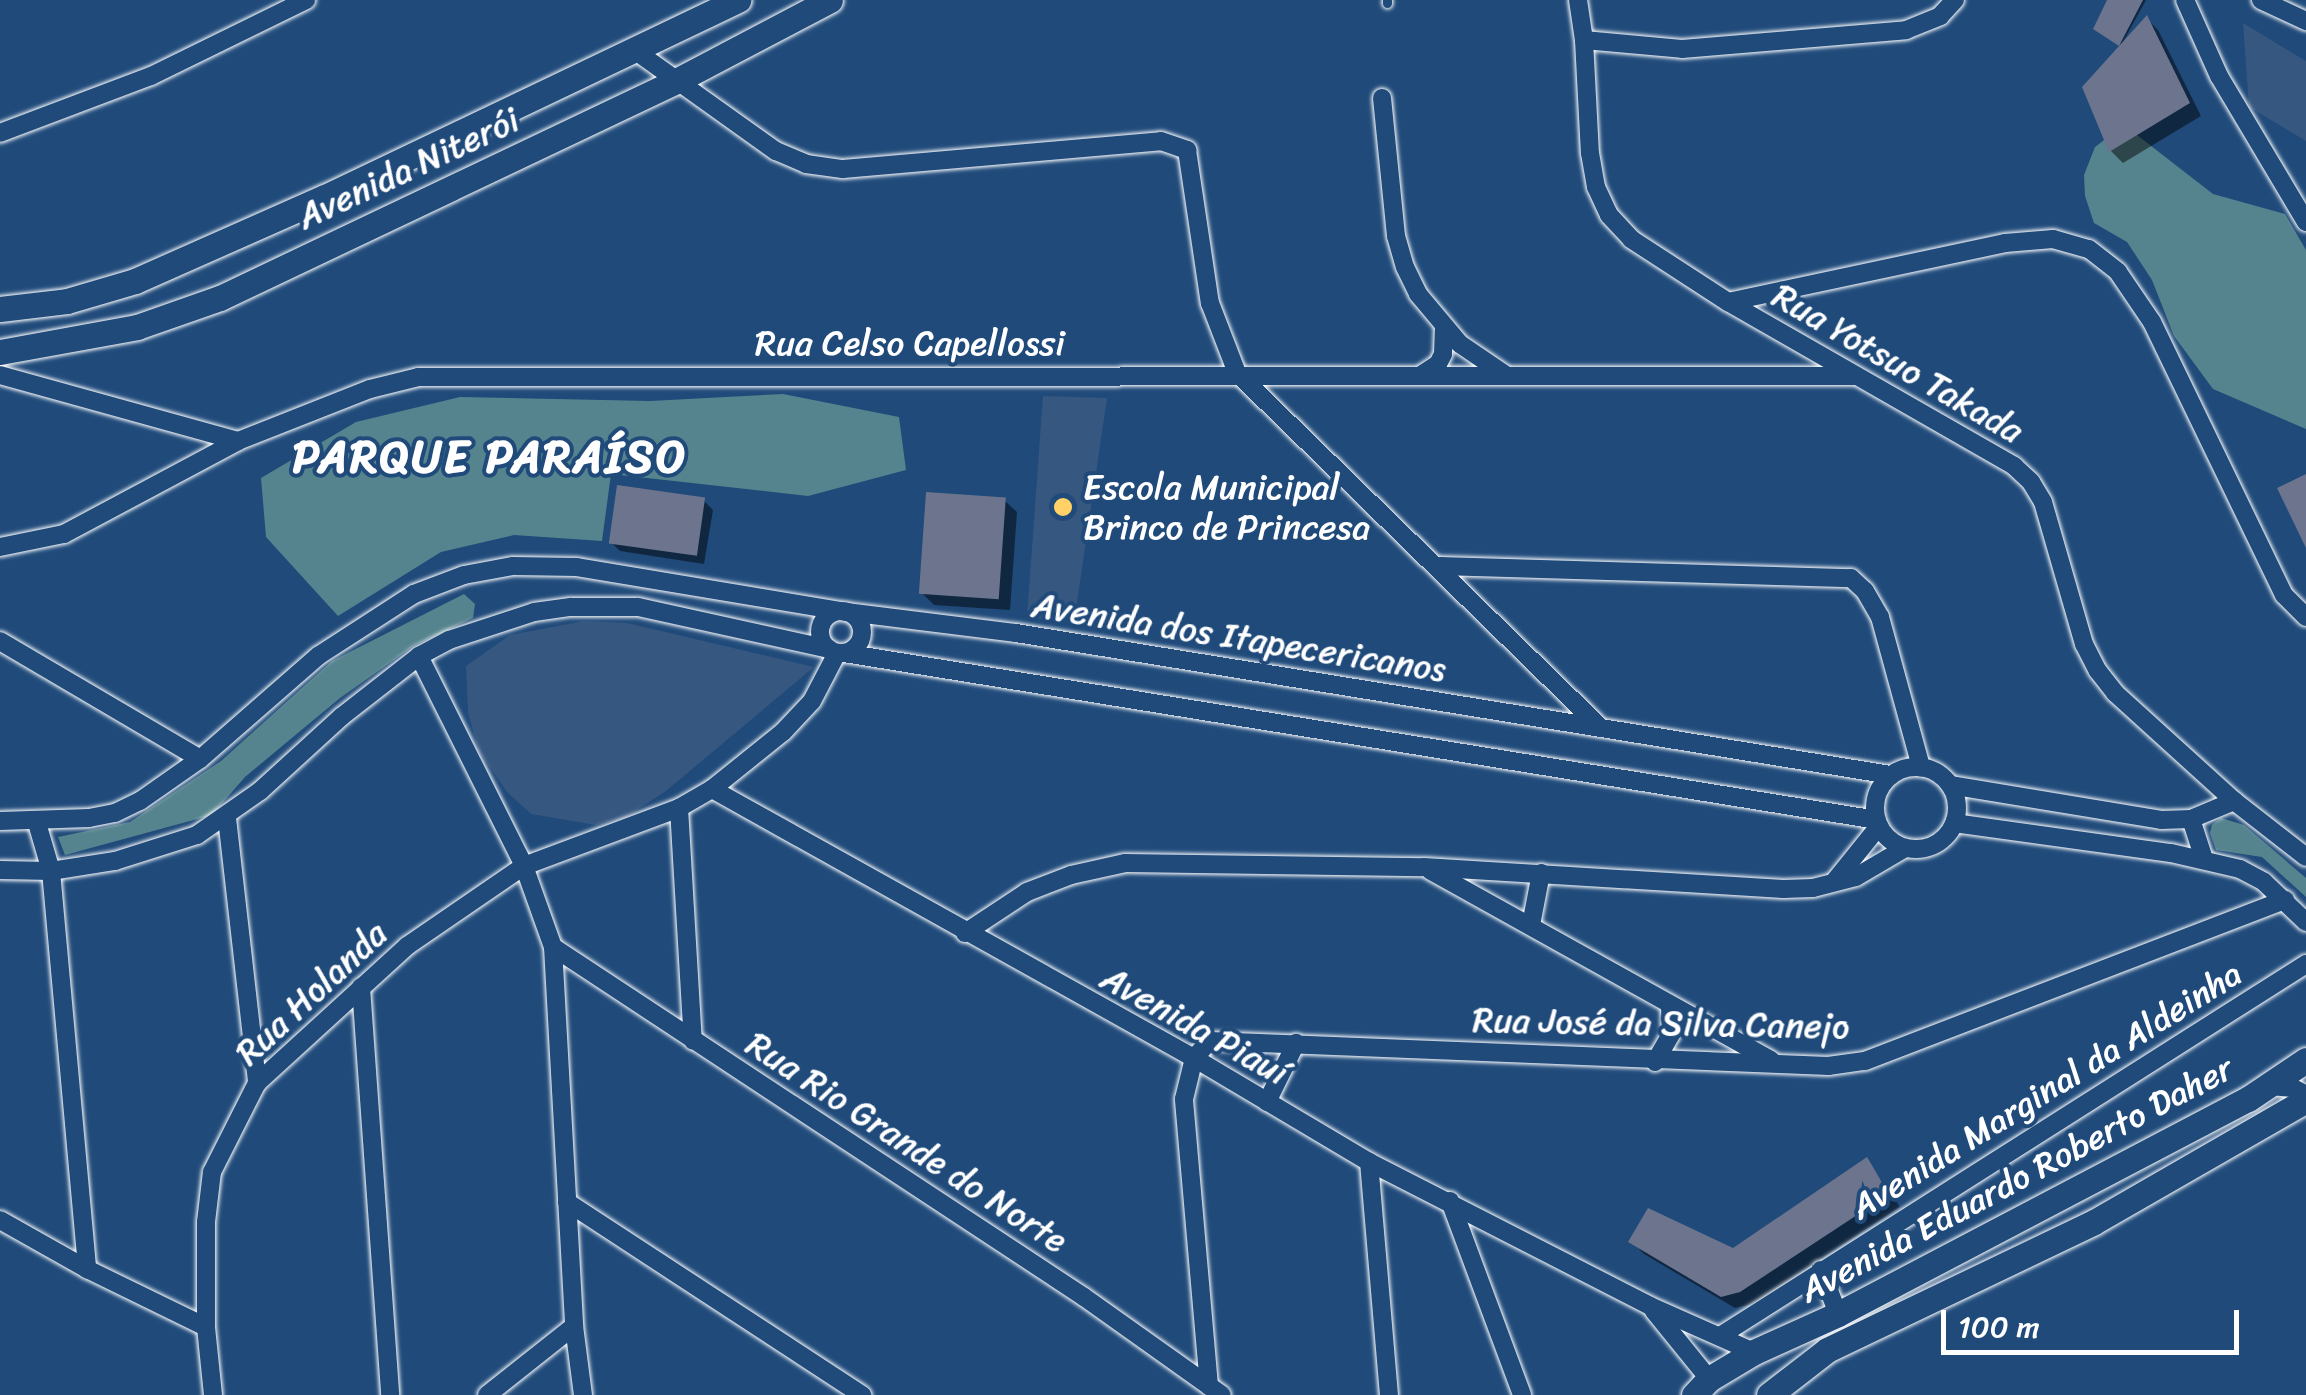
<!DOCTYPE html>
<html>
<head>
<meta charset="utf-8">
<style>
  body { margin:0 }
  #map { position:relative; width:2306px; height:1395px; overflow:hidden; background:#1f4a7a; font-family:Sriracha,sans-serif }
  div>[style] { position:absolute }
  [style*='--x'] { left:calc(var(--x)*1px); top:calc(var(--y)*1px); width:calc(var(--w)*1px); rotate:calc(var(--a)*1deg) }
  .built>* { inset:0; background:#365780 }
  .green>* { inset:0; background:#55848e }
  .shadow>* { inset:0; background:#0007 }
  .building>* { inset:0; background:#6d758e; transform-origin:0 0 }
  .roads { filter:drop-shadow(0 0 2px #fff) drop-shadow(0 0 2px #fff) }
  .lane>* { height:9px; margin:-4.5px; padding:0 4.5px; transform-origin:4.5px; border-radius:4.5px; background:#1f4a7a }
  .street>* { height:18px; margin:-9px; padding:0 9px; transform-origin:9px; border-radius:9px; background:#1f4a7a }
  .street>.ring { margin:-9px; padding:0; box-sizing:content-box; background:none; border:18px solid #1f4a7a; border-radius:50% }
  .secondary>* { height:25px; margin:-12.5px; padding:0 12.5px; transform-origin:12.5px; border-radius:12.5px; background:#1f4a7a }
  .dots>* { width:28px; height:28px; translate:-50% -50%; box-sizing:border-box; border:5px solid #1f4a7a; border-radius:50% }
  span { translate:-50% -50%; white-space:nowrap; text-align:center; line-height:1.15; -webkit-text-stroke:8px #1f4a7a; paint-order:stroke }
  .street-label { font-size:35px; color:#fff }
  .poi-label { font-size:35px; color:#fff }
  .left { translate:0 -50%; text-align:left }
  .district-label { font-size:45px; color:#fff; font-weight:700; letter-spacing:2.5px }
  .scale { position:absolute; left:1941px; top:1310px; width:298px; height:45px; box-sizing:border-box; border:5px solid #fff; border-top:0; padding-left:12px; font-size:30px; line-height:35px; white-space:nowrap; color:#fff; -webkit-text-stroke:8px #1f4a7a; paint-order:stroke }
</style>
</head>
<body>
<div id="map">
  <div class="built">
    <div style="clip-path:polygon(2243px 23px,2306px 61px,2306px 141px,2249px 107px)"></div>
    <div style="clip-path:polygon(1043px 396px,1107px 398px,1074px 623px,1027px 617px)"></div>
    <div style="clip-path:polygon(584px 621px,627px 623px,814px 667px,666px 791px,626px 817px,596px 825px,531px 814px,507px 792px,479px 751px,468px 713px,466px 666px,510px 635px)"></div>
  </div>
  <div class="green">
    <div style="clip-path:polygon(2124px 125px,2213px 194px,2285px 214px,2306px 250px,2306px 429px,2213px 389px,2174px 336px,2152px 280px,2127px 242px,2094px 223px,2085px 196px,2084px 175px,2095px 147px)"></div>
    <div style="clip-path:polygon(783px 394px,899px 417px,906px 470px,808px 496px,611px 474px,602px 541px,514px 535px,441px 552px,338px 616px,266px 537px,261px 478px,356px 422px,460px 397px,650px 401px)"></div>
    <div style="clip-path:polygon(464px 594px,475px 604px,473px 618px,415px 645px,340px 698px,245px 777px,212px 815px,65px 855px,58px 837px,130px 822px,221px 761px,332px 661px)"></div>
    <div style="clip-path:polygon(2221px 818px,2244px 825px,2306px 878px,2306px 897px,2262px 857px,2216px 850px,2210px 833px,2212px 825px)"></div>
  </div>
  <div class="shadow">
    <div style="clip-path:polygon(2110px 0,2146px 0,2123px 42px,2147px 19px,2158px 30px,2201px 116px,2123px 163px,2111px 151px,2122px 46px,2098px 30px)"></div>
    <div style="clip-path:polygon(1004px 500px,1017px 512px,1010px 610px,934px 605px,922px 593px)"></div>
    <div style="clip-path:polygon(704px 501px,713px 510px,704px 564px,620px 551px,611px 542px)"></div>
    <div style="clip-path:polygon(1867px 1160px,1900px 1207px,1753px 1304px,1735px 1308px,1644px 1254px,1632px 1242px,1733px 1251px)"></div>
  </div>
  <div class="building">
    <div style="clip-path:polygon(2107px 0,2143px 0,2119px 46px,2093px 29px)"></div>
    <div style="clip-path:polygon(2147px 15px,2190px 103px,2109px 152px,2082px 87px)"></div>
    <div style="clip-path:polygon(2306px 474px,2306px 548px,2277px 488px)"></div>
    <div style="left:617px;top:485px;width:89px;height:59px;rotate:8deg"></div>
    <div style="left:926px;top:492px;width:80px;height:102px;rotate:4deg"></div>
    <div style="clip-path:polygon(1867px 1157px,1889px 1194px,1740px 1292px,1721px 1297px,1628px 1242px,1648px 1208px,1733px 1248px)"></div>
  </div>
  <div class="roads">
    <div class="lane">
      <div style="--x:1387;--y:3;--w:3;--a:-90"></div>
    </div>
    <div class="street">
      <div style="--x:1578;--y:0;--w:40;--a:81.5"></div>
      <div style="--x:1584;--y:40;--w:113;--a:87"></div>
      <div style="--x:1590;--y:153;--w:35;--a:80"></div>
      <div style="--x:1596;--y:187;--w:31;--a:65"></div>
      <div style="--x:1609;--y:215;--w:33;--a:47"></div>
      <div style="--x:1631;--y:239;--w:116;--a:33"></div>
      <div style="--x:1728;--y:302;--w:330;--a:29.8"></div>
      <div style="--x:2014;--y:466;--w:23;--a:43"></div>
      <div style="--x:2031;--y:482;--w:23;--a:59"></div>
      <div style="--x:2043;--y:502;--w:148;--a:73.9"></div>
      <div style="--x:2084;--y:644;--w:30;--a:63"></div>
      <div style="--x:2098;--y:671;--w:28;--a:52"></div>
      <div style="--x:2115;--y:693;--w:161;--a:42.2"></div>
      <div style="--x:2234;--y:801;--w:91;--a:37.9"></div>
      <div style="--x:2185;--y:0;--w:83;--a:65.9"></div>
      <div style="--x:2219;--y:76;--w:170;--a:59.2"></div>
      <div style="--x:2261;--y:0;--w:50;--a:25"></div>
      <div style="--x:1584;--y:40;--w:98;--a:5.2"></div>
      <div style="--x:1682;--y:49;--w:225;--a:-4.8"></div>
      <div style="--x:1906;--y:30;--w:37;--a:-22"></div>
      <div style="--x:1940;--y:16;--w:22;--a:-47"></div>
      <div style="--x:637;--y:52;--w:171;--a:35.5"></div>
      <div style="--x:776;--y:151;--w:33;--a:23"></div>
      <div style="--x:806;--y:164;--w:37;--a:8"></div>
      <div style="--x:843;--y:169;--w:319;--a:-5"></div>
      <div style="--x:1161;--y:141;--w:28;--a:19"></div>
      <div style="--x:1187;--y:150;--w:155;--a:81.5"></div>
      <div style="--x:1210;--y:303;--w:75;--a:68.9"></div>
      <div style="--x:1237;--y:373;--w:508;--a:44.28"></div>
      <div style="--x:1382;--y:98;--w:139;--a:84.2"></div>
      <div style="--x:1396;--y:236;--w:32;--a:74"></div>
      <div style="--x:1405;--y:267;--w:30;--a:64"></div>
      <div style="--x:1418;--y:294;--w:65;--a:50"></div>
      <div style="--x:1460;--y:344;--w:57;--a:34.2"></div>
      <div style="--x:0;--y:133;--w:161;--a:-20.7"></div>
      <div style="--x:151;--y:76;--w:173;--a:-26.1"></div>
      <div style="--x:1728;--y:302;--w:283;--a:-12"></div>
      <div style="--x:2005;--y:243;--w:48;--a:-4.8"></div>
      <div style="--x:2053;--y:239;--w:37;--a:16"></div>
      <div style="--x:2089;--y:249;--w:37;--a:38"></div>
      <div style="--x:2118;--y:272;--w:60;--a:55.8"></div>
      <div style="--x:2152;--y:322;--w:303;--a:64.2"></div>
      <div style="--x:2284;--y:595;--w:31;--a:45"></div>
      <div style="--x:0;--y:375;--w:247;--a:15.5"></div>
      <div style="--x:1421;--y:375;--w:20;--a:-33"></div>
      <div style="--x:1438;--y:364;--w:11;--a:-63"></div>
      <div style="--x:1443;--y:354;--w:28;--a:-88"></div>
      <div style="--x:0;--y:547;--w:65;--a:-11.5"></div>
      <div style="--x:64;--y:534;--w:197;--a:-28.1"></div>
      <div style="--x:238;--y:441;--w:142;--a:-21.5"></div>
      <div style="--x:370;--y:389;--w:49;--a:-14"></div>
      <div style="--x:418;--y:377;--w:1437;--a:-0.04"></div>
      <div style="--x:1440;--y:566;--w:411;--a:1.7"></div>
      <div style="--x:1851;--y:578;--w:19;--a:43"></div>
      <div style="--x:1865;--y:591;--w:30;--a:60"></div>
      <div style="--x:1880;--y:617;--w:156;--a:74.7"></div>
      <div class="ring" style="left:820px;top:611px;width:24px;height:24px"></div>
      <div style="--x:0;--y:641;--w:232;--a:30.5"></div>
      <div style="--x:844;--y:653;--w:1046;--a:9.18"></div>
      <div style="--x:419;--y:656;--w:235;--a:63.4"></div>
      <div style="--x:524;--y:866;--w:86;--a:70.3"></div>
      <div style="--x:553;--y:947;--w:380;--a:86.8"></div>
      <div style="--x:574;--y:1326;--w:70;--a:82.6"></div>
      <div class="ring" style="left:1875px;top:767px;width:64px;height:64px"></div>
      <div style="--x:1950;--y:785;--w:214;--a:9.4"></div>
      <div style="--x:2161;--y:820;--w:30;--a:-2"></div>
      <div style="--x:2191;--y:819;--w:47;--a:-22.7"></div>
      <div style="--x:712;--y:789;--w:552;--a:29.17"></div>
      <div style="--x:1194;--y:1058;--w:204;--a:30.7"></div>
      <div style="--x:1369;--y:1162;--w:316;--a:27.1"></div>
      <div style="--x:1650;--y:1306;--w:114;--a:23.9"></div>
      <div style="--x:679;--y:808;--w:233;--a:86.6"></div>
      <div style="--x:227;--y:818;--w:267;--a:83.5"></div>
      <div style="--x:2191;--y:819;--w:42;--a:72"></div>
      <div style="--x:0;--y:821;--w:89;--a:-1.9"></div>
      <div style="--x:89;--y:818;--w:26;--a:-11"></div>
      <div style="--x:115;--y:813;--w:28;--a:-26"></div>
      <div style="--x:140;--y:801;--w:73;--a:-35"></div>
      <div style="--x:200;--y:759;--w:157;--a:-41.1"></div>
      <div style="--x:318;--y:656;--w:114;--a:-32.9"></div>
      <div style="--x:414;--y:594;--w:53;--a:-20.8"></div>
      <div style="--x:464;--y:575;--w:50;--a:-10.4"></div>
      <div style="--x:513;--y:566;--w:64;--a:0.9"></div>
      <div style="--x:577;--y:567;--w:274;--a:9.5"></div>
      <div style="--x:847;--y:612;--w:170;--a:7.1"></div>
      <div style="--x:1016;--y:633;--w:886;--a:9.22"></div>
      <div style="--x:37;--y:823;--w:50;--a:73.7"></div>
      <div style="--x:51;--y:871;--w:400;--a:84.8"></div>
      <div style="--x:1954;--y:823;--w:219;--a:7.9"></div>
      <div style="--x:2171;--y:853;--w:71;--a:13.1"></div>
      <div style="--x:2240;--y:869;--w:27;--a:28"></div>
      <div style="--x:2264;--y:882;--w:58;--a:43.6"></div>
      <div style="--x:0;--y:870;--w:51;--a:1.1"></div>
      <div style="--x:51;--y:871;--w:65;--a:-8.9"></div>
      <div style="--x:115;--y:861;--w:86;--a:-17.6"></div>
      <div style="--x:197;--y:835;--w:77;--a:-34.9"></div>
      <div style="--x:260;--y:791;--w:110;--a:-42.4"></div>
      <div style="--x:341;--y:717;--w:99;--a:-38"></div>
      <div style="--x:419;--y:656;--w:34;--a:-28"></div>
      <div style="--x:449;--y:640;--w:89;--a:-18.2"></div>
      <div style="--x:534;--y:612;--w:37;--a:-8"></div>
      <div style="--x:571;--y:607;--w:67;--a:0"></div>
      <div style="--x:638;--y:607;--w:196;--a:12.4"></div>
      <div style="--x:1431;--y:871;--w:389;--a:29.1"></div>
      <div style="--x:1834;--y:882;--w:72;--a:-51.2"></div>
      <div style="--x:1531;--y:925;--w:53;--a:-79.1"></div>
      <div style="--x:965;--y:933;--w:74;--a:-33.5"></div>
      <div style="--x:1027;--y:892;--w:47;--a:-21.1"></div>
      <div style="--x:1071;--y:875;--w:55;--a:-12.5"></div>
      <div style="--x:1125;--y:863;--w:299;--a:0.8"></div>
      <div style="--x:1424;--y:867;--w:360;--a:3.5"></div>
      <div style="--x:1783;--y:889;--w:30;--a:-2"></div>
      <div style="--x:1813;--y:888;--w:44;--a:-14.3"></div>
      <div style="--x:1856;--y:877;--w:57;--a:-30.6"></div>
      <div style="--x:553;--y:947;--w:636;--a:33.39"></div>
      <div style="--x:1084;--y:1297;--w:169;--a:35.4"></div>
      <div style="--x:361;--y:987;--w:409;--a:85.9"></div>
      <div style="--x:1655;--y:1062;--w:32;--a:-60"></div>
      <div style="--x:1671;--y:1034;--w:29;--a:-92"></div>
      <div style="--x:2270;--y:1086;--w:23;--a:5"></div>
      <div style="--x:2293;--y:1088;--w:15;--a:28"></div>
      <div style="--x:1267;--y:1102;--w:66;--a:-63.8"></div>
      <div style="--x:1369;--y:1162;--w:234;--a:85.1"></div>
      <div style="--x:1450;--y:1201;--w:207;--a:69.6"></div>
      <div style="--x:567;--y:1202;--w:353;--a:33.2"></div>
      <div style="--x:0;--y:1220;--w:100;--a:29.4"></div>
      <div style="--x:87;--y:1269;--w:132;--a:26"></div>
      <div style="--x:1821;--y:1270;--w:47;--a:68.9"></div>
      <div style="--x:1654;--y:1311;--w:87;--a:51"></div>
      <div style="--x:1720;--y:1336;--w:694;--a:-32.41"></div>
      <div style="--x:1209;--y:1386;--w:288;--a:-95"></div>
      <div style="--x:1184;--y:1099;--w:42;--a:-76.3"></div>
      <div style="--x:1194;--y:1058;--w:23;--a:-47"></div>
      <div style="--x:1210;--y:1041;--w:619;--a:2.32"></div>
      <div style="--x:1828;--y:1066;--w:37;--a:-8"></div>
      <div style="--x:1865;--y:1061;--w:450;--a:-21"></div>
      <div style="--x:213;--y:1395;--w:68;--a:-95.9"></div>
      <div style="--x:206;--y:1327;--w:105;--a:-90"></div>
      <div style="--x:206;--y:1222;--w:50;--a:-83.2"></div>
      <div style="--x:212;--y:1172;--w:100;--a:-63.2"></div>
      <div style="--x:257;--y:1083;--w:203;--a:-42.4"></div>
      <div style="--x:407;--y:946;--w:142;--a:-34.4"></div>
      <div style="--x:524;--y:866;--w:165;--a:-20.5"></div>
      <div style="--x:679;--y:808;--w:38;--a:-30"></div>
      <div style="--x:712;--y:789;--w:91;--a:-38.8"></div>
      <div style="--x:783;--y:732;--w:42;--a:-46.9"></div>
      <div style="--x:812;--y:701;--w:54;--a:-62.5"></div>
      <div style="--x:487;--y:1395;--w:111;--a:-38.4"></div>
    </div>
    <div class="secondary">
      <div style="--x:0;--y:309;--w:67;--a:-6.8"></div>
      <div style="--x:67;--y:301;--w:71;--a:-16.4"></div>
      <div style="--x:135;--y:281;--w:208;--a:-23.9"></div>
      <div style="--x:325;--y:197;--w:458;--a:-25.5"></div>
      <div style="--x:0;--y:352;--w:139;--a:-10.3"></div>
      <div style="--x:137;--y:327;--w:88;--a:-19.3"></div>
      <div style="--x:220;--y:298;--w:503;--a:-25.44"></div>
      <div style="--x:674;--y:82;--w:176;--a:-27.7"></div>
      <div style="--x:1694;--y:1395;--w:22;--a:-47"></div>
      <div style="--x:1709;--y:1379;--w:52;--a:-31"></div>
      <div style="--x:1754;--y:1352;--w:92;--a:-24.3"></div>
      <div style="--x:1838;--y:1314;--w:463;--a:-27.7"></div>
      <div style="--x:2248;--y:1099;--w:70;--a:-33.9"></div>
      <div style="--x:1769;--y:1395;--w:73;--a:-37.8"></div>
      <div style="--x:1827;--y:1350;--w:296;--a:-25.6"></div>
      <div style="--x:2094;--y:1222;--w:245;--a:-29.9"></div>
    </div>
  </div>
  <div class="dots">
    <div style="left:1063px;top:507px;background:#ffd166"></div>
  </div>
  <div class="street-label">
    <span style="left:408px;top:168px;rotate:-25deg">Avenida Niterói</span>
    <span style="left:910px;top:343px">Rua Celso Capellossi</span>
    <span style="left:1898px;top:363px;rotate:30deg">Rua Yotsuo Takada</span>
    <span style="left:1239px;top:637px;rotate:9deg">Avenida dos Itapecericanos</span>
    <span style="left:311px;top:993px;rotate:-43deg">Rua Holanda</span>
    <span style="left:1661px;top:1023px;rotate:1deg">Rua José da Silva Canejo</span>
    <span style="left:1195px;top:1025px;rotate:29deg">Avenida Piauí</span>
    <span style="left:2046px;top:1090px;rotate:-32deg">Avenida Marginal da Aldeinha</span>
    <span style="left:907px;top:1142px;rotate:33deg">Rua Rio Grande do Norte</span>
    <span style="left:2016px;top:1179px;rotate:-28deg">Avenida Eduardo Roberto Daher</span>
  </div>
  <div class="poi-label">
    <span class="left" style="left:1083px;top:507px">Escola Municipal<br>Brinco de Princesa</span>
  </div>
  <div class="district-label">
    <span style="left:490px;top:458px">PARQUE PARAÍSO</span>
  </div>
  <div class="scale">100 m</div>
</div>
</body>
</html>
